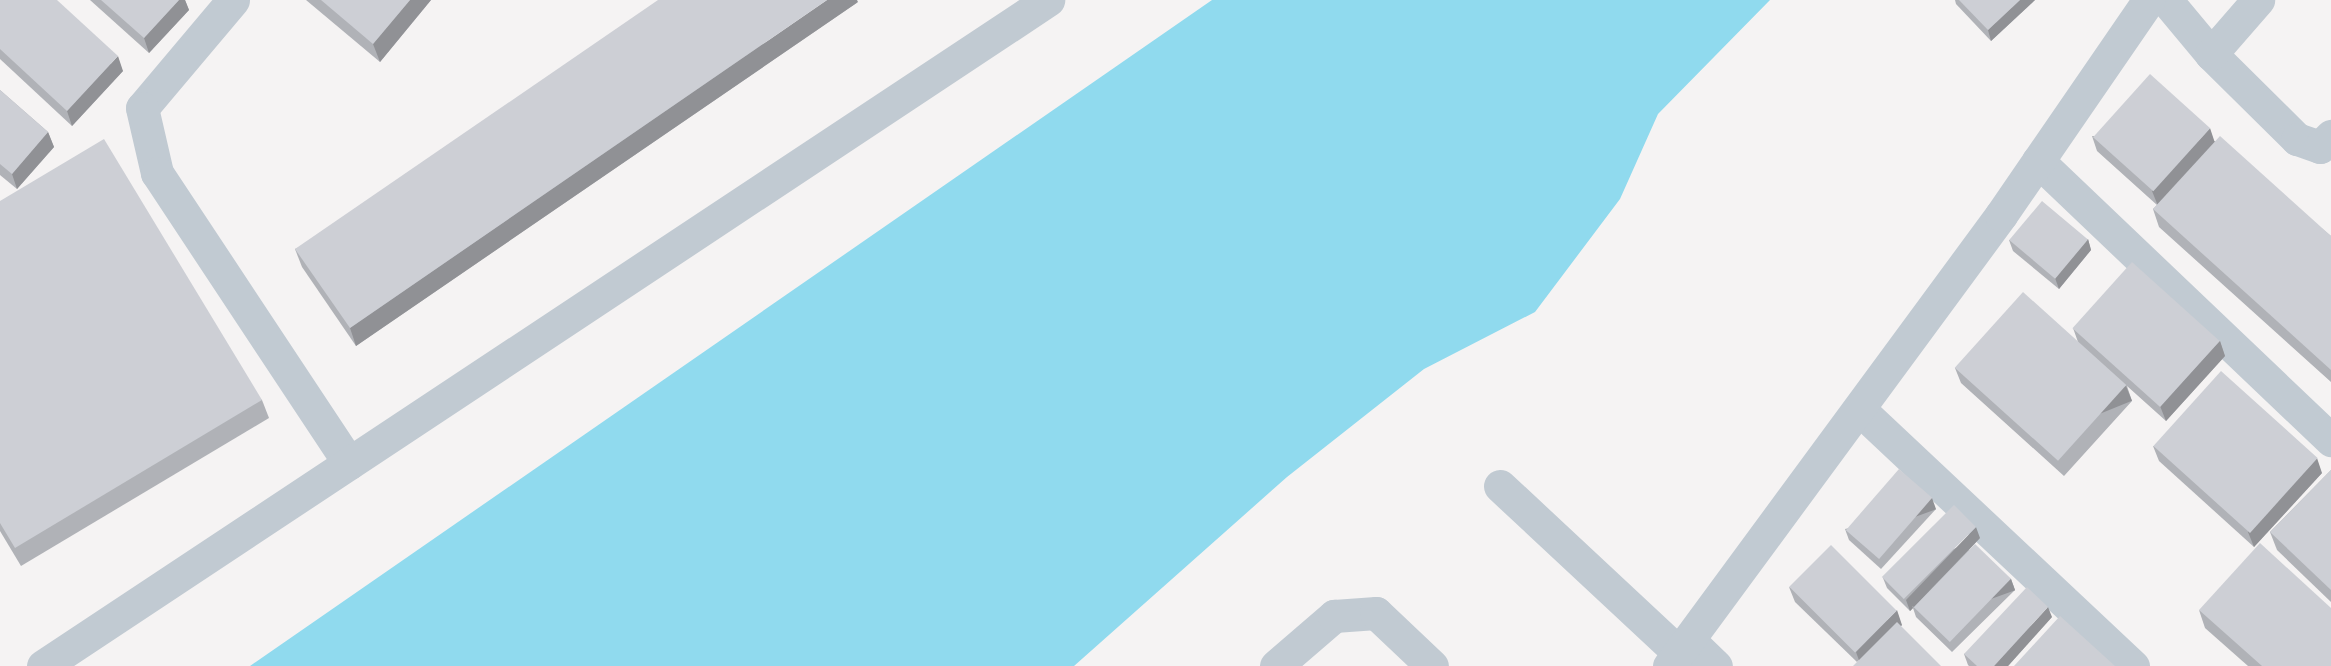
<!DOCTYPE html>
<html>
<head>
<meta charset="utf-8">
<style>
  body { margin:0 }
  #map { position:relative; width:2331px; height:666px; overflow:hidden; background:#f5f3f3; font-family:"Source Sans 3",sans-serif }
  div>[style] { position:absolute }
  [style*='--x'] { left:calc(var(--x)*1px); top:calc(var(--y)*1px); width:calc(var(--w)*1px); rotate:calc(var(--a)*1deg) }
  .water>* { inset:0; background:#90daee }
  .minor>* { height:33px; margin:-16.5px; padding:0 16.5px; transform-origin:16.5px; border-radius:16.5px; background:#c1cad2 }
  .wall>* { inset:0; background:#b0b2b7 }
  .shaded-wall>* { inset:0; background:#909195; transform-origin:0 0 }
  .building>* { inset:0; background:#cdcfd5; transform-origin:0 0 }
  span { translate:-50% -50%; white-space:nowrap; text-align:center; line-height:1.15; -webkit-text-stroke:5px #fff; paint-order:stroke }
</style>
</head>
<body>
<div id="map">
  <div class="water">
    <div style="clip-path:polygon(1212px 0,1770px 0,1658px 114px,1620px 199px,1535px 312px,1424px 369px,1287px 477px,1074px 666px,250px 666px)"></div>
  </div>
  <div class="minor">
    <div style="--x:233;--y:0;--w:141;--a:130.1"></div>
    <div style="--x:142;--y:108;--w:67;--a:77"></div>
    <div style="--x:157;--y:173;--w:348;--a:56.5"></div>
    <div style="--x:2166;--y:0;--w:70;--a:50.2"></div>
    <div style="--x:2211;--y:54;--w:121;--a:44.7"></div>
    <div style="--x:2297;--y:139;--w:24;--a:19"></div>
    <div style="--x:2320;--y:147;--w:16;--a:-45"></div>
    <div style="--x:2211;--y:54;--w:72;--a:-49"></div>
    <div style="--x:2038;--y:161;--w:405;--a:43.6"></div>
    <div style="--x:1859;--y:409;--w:376;--a:43.2"></div>
    <div style="--x:1500;--y:486;--w:246;--a:43"></div>
    <div style="--x:1690;--y:641;--w:36;--a:44"></div>
    <div style="--x:43;--y:666;--w:1206;--a:-33.53"></div>
    <div style="--x:1276;--y:666;--w:77;--a:-40.8"></div>
    <div style="--x:1334;--y:616;--w:42;--a:-4.1"></div>
    <div style="--x:1376;--y:613;--w:77;--a:43.4"></div>
    <div style="--x:1669;--y:666;--w:560;--a:-53.64"></div>
    <div style="--x:2001;--y:215;--w:261;--a:-55.5"></div>
  </div>
  <div class="wall">
    <div style="clip-path:polygon(0 0,123px 71px,72px 126px,0 59px)"></div>
    <div style="clip-path:polygon(90px 0,185px 0,189px 10px,149px 53px)"></div>
    <div style="clip-path:polygon(306px 0,431px 0,380px 62px)"></div>
    <div style="clip-path:polygon(1955px 0,2035px 0,1991px 41px,1956px 4px)"></div>
    <div style="clip-path:polygon(858px 2px,356px 346px,302px 267px,295px 249px)"></div>
    <div style="clip-path:polygon(0 90px,48px 132px,54px 147px,17px 189px,0 175px)"></div>
    <div style="clip-path:polygon(2092px 136px,2215px 141px,2331px 236px,2331px 382px,2159px 227px,2153px 209px,2157px 205px,2097px 151px)"></div>
    <div style="clip-path:polygon(0 201px,262px 400px,269px 418px,21px 566px,0 531px)"></div>
    <div style="clip-path:polygon(2088px 239px,2091px 250px,2059px 289px,2013px 251px,2009px 240px)"></div>
    <div style="clip-path:polygon(2073px 328px,2220px 341px,2225px 356px,2166px 421px,2127px 386px,2132px 401px,2064px 476px,1961px 383px,1955px 368px,2078px 342px)"></div>
    <div style="clip-path:polygon(2153px 446px,2322px 473px,2254px 547px,2159px 461px)"></div>
    <div style="clip-path:polygon(2331px 470px,2331px 602px,2277px 550px,2270px 532px)"></div>
    <div style="clip-path:polygon(1936px 509px,1881px 569px,1849px 540px,1845px 529px)"></div>
    <div style="clip-path:polygon(1980px 538px,1969px 550px,2011px 579px,2015px 590px,1952px 652px,1916px 617px,1913px 608px,1910px 611px,1887px 588px,1883px 578px)"></div>
    <div style="clip-path:polygon(1789px 587px,1902px 625px,1857px 662px,1795px 602px)"></div>
    <div style="clip-path:polygon(2199px 610px,2331px 666px,2248px 666px,2205px 628px)"></div>
    <div style="clip-path:polygon(2052px 617px,2008px 666px,1969px 666px,1968px 665px,1964px 654px)"></div>
  </div>
  <div class="shaded-wall">
    <div style="clip-path:polygon(179px 0,185px 0,189px 10px,149px 53px,144px 38px)"></div>
    <div style="clip-path:polygon(410px 0,431px 0,380px 62px,373px 44px)"></div>
    <div style="clip-path:polygon(827px 0,857px 0,858px 2px,356px 346px,350px 328px)"></div>
    <div style="clip-path:polygon(2020px 0,2035px 0,1991px 41px,1988px 30px)"></div>
    <div style="clip-path:polygon(118px 56px,123px 71px,72px 126px,67px 111px)"></div>
    <div style="clip-path:polygon(2210px 128px,2215px 143px,2158px 206px,2152px 191px)"></div>
    <div style="clip-path:polygon(48px 132px,54px 147px,17px 189px,12px 174px)"></div>
    <div style="clip-path:polygon(2088px 239px,2091px 250px,2059px 289px,2055px 278px)"></div>
    <div style="clip-path:polygon(2220px 341px,2225px 356px,2166px 421px,2160px 406px)"></div>
    <div style="left:2126px;top:386px;width:16px;height:101px;rotate:68deg"></div>
    <div style="clip-path:polygon(2317px 458px,2322px 473px,2254px 547px,2248px 532px)"></div>
    <div style="left:1932px;top:498px;width:12px;height:81px;rotate:70deg"></div>
    <div style="clip-path:polygon(1976px 527px,1980px 538px,1914px 607px,1912px 606px,1913px 608px,1910px 611px,1906px 600px)"></div>
    <div style="left:2011px;top:579px;width:12px;height:88px;rotate:70deg"></div>
    <div style="clip-path:polygon(2048px 607px,2052px 617px,2008px 666px,1994px 666px)"></div>
    <div style="clip-path:polygon(1897px 610px,1902px 625px,1861px 666px,1856px 652px)"></div>
  </div>
  <div class="building">
    <div style="clip-path:polygon(0 0,57px 0,118px 56px,67px 111px,0 49px)"></div>
    <div style="clip-path:polygon(101px 0,179px 0,144px 38px)"></div>
    <div style="clip-path:polygon(321px 0,410px 0,373px 44px)"></div>
    <div style="clip-path:polygon(658px 0,827px 0,350px 328px,295px 249px)"></div>
    <div style="clip-path:polygon(1959px 0,2020px 0,1988px 30px)"></div>
    <div style="left:2150px;top:74px;width:81px;height:85px;rotate:42deg"></div>
    <div style="clip-path:polygon(0 90px,48px 132px,12px 174px,0 164px)"></div>
    <div style="clip-path:polygon(2220px 136px,2331px 236px,2331px 370px,2153px 209px)"></div>
    <div style="clip-path:polygon(104px 139px,262px 400px,15px 548px,0 523px,0 201px)"></div>
    <div style="left:2042px;top:201px;width:60px;height:51px;rotate:40deg"></div>
    <div style="left:2132px;top:262px;width:118px;height:89px;rotate:42deg"></div>
    <div style="left:2023px;top:292px;width:139px;height:102px;rotate:42deg"></div>
    <div style="left:2221px;top:371px;width:130px;height:101px;rotate:42deg"></div>
    <div style="left:1899px;top:469px;width:44px;height:81px;rotate:41deg"></div>
    <div style="clip-path:polygon(2331px 470px,2331px 590px,2270px 532px)"></div>
    <div style="left:1954px;top:505px;width:31px;height:102px;rotate:45deg"></div>
    <div style="clip-path:polygon(2260px 543px,2331px 608px,2331px 666px,2262px 666px,2199px 610px)"></div>
    <div style="left:1975px;top:544px;width:50px;height:88px;rotate:44deg"></div>
    <div style="left:1831px;top:545px;width:93px;height:59px;rotate:45deg"></div>
    <div style="clip-path:polygon(2027px 587px,2048px 607px,1994px 666px,1977px 666px,1964px 654px)"></div>
    <div style="clip-path:polygon(2060px 616px,2115px 666px,2014px 666px)"></div>
    <div style="clip-path:polygon(1897px 622px,1941px 666px,1853px 666px)"></div>
  </div>
</div>
</body>
</html>
